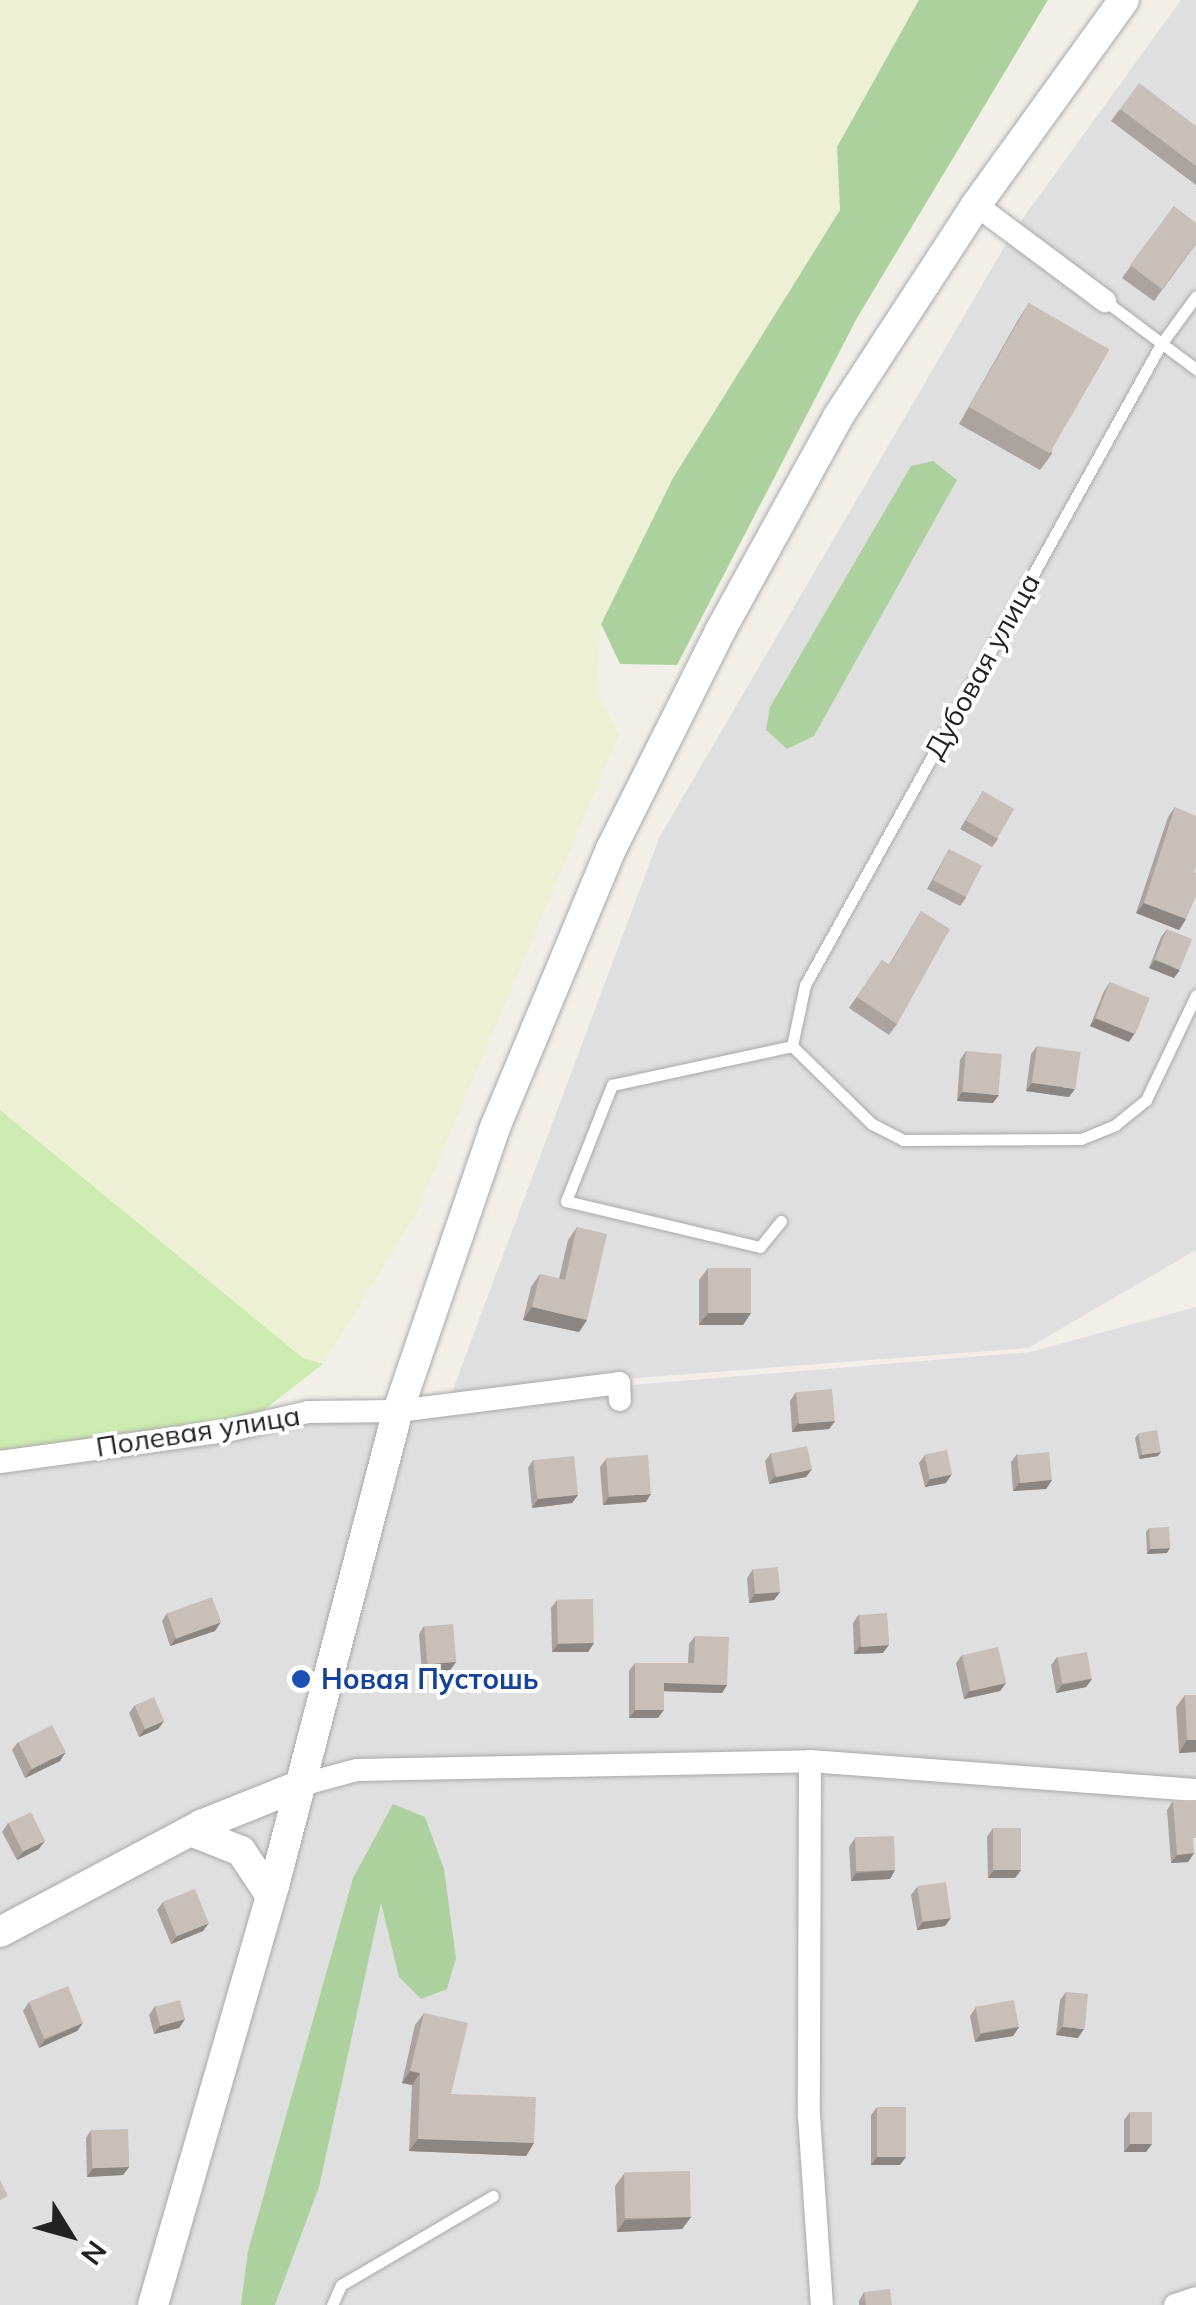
<!DOCTYPE html>
<html>
<head>
<meta charset="utf-8">
<style>
  body { margin:0 }
  #map { position:relative; width:1196px; height:2305px; overflow:hidden; background:#f2efe9; font-family:Mulish,sans-serif }
  div>[style] { position:absolute }
  [style*='--x'] { left:calc(var(--x)*1px); top:calc(var(--y)*1px); width:calc(var(--w)*1px); rotate:calc(var(--a)*1deg) }
  .residential>* { inset:0; background:#e0dfdf }
  .farmland>* { inset:0; background:#eef0d5 }
  .grass>* { inset:0; background:#cdebb0 }
  .forest>* { inset:0; background:#add19e }
  .roads { filter:drop-shadow(0 0 2px #a9a9a9) drop-shadow(0 0 2px #a9a9a9) }
  .service>* { height:11px; margin:-5.5px; padding:0 5.5px; transform-origin:5.5px; border-radius:5.5px; background:#fff }
  .minor>* { height:22px; margin:-11px; padding:0 11px; transform-origin:11px; border-radius:11px; background:#fff }
  .tertiary>* { height:30px; margin:-15px; padding:0 15px; transform-origin:15px; border-radius:15px; background:#fff }
  .wall>* { inset:0; background:#aba49e }
  .shaded-wall>* { inset:0; background:#8b8681 }
  .building>* { inset:0; background:#c7bfb8; transform-origin:0 0 }
  .dots>* { width:28px; height:28px; translate:-50% -50%; box-sizing:border-box; border:5px solid #fff; border-radius:50% }
  span { translate:-50% -50%; white-space:nowrap; text-align:center; line-height:1.15; -webkit-text-stroke:8px #fff; paint-order:stroke }
  .street-label { font-size:28px; color:#222 }
  .transit-label { font-size:28px; color:#164399; font-weight:700 }
  .left { translate:0 -50%; text-align:left }
  .north { position:absolute; left:20px; top:2185px; width:100px; height:100px; -webkit-text-stroke:8px #fff; paint-order:stroke; rotate:127deg; font-size:28px; font-weight:700; line-height:40px; text-align:center; color:#222 }
  .north::after { content:''; display:block; margin:auto; width:35px; height:45px; background:#222; clip-path:polygon(50% 0,100% 100%,50% 72%,0 100%) }
</style>
</head>
<body>
<div id="map">
  <div class="residential">
    <div style="clip-path:polygon(1181px 0,1196px 0,1196px 1250px,1028px 1348px,452px 1392px,659px 838px,1013px 232px)"></div>
    <div style="clip-path:polygon(1196px 1307px,1196px 2305px,0 2305px,0 1473px,256px 1416px,1030px 1352px)"></div>
  </div>
  <div class="farmland">
    <div style="clip-path:polygon(0 0,919px 0,837px 147px,840px 210px,673px 478px,601px 624px,596px 691px,619px 735px,416px 1214px,323px 1364px,303px 1358px,0 1110px)"></div>
  </div>
  <div class="grass">
    <div style="clip-path:polygon(0 1110px,303px 1358px,323px 1364px,256px 1416px,0 1473px)"></div>
  </div>
  <div class="forest">
    <div style="clip-path:polygon(919px 0,1048px 0,857px 318px,677px 665px,620px 664px,601px 624px,673px 478px,840px 210px,837px 147px)"></div>
    <div style="clip-path:polygon(933px 461px,957px 480px,814px 736px,787px 749px,766px 730px,770px 707px,911px 466px)"></div>
    <div style="clip-path:polygon(393px 1804px,425px 1817px,444px 1869px,456px 1958px,447px 1989px,421px 1999px,399px 1977px,381px 1903px,319px 2187px,275px 2305px,241px 2305px,248px 2251px,353px 1878px)"></div>
  </div>
  <div class="roads">
    <div class="service">
      <div style="--x:1105;--y:301;--w:114;--a:36.8"></div>
      <div style="--x:792;--y:1046;--w:62;--a:-78"></div>
      <div style="--x:805;--y:985;--w:733;--a:-60.95"></div>
      <div style="--x:1161;--y:344;--w:59;--a:-53.9"></div>
      <div style="--x:781;--y:1221;--w:33;--a:129"></div>
      <div style="--x:760;--y:1247;--w:199;--a:-166.7"></div>
      <div style="--x:566;--y:1201;--w:125;--a:-68.4"></div>
      <div style="--x:612;--y:1085;--w:184;--a:-12.2"></div>
      <div style="--x:792;--y:1046;--w:112;--a:44.3"></div>
      <div style="--x:872;--y:1124;--w:35;--a:27"></div>
      <div style="--x:903;--y:1140;--w:178;--a:-0.3"></div>
      <div style="--x:1081;--y:1139;--w:37;--a:-22"></div>
      <div style="--x:1115;--y:1125;--w:40;--a:-39"></div>
      <div style="--x:1146;--y:1100;--w:116;--a:-64.5"></div>
      <div style="--x:332;--y:2305;--w:22;--a:-66"></div>
      <div style="--x:341;--y:2285;--w:176;--a:-30.4"></div>
    </div>
    <div class="minor">
      <div style="--x:976;--y:205;--w:161;--a:36.7"></div>
      <div style="--x:0;--y:1462;--w:228;--a:-7.8"></div>
      <div style="--x:226;--y:1431;--w:84;--a:-13"></div>
      <div style="--x:308;--y:1412;--w:90;--a:-0.6"></div>
      <div style="--x:398;--y:1411;--w:223;--a:-7.2"></div>
      <div style="--x:619;--y:1383;--w:17;--a:87"></div>
      <div style="--x:810;--y:1761;--w:355;--a:90.2"></div>
      <div style="--x:809;--y:2116;--w:189;--a:86.1"></div>
      <div style="--x:301;--y:1785;--w:58;--a:-15"></div>
      <div style="--x:357;--y:1770;--w:453;--a:-1.1"></div>
      <div style="--x:810;--y:1761;--w:387;--a:4.3"></div>
      <div style="--x:1175;--y:2305;--w:22;--a:-18"></div>
    </div>
    <div class="tertiary">
      <div style="--x:191;--y:1831;--w:54;--a:21.8"></div>
      <div style="--x:241;--y:1851;--w:54;--a:56.3"></div>
      <div style="--x:0;--y:1932;--w:228;--a:-28"></div>
      <div style="--x:201;--y:1825;--w:108;--a:-21.8"></div>
      <div style="--x:153;--y:2305;--w:436;--a:-73.9"></div>
      <div style="--x:274;--y:1886;--w:491;--a:-75.4"></div>
      <div style="--x:398;--y:1411;--w:297;--a:-71.1"></div>
      <div style="--x:494;--y:1130;--w:304;--a:-67.4"></div>
      <div style="--x:611;--y:849;--w:244;--a:-63.4"></div>
      <div style="--x:720;--y:631;--w:244;--a:-61.1"></div>
      <div style="--x:838;--y:417;--w:253;--a:-56.9"></div>
      <div style="--x:976;--y:205;--w:253;--a:-54.2"></div>
    </div>
  </div>
  <div class="wall">
    <div style="clip-path:polygon(1120px 109px,1196px 126px,1196px 185px,1111px 121px)"></div>
    <div style="clip-path:polygon(1174px 206px,1196px 244px,1154px 301px,1122px 278px)"></div>
    <div style="clip-path:polygon(1029px 303px,1052px 454px,1040px 470px,959px 424px,1018px 320px)"></div>
    <div style="clip-path:polygon(983px 791px,998px 839px,992px 847px,960px 829px)"></div>
    <div style="clip-path:polygon(1175px 807px,1194px 872px,1186px 919px,1179px 930px,1136px 913px,1168px 817px)"></div>
    <div style="clip-path:polygon(949px 849px,966px 898px,960px 906px,927px 889px)"></div>
    <div style="clip-path:polygon(921px 911px,897px 1024px,889px 1035px,849px 1008px,882px 960px,889px 965px)"></div>
    <div style="clip-path:polygon(1167px 929px,1174px 978px,1149px 968px,1161px 937px)"></div>
    <div style="clip-path:polygon(1110px 982px,1129px 1042px,1090px 1026px,1104px 991px)"></div>
    <div style="clip-path:polygon(1037px 1046px,1069px 1097px,1026px 1091px,1031px 1054px)"></div>
    <div style="clip-path:polygon(966px 1051px,993px 1103px,957px 1101px,960px 1060px)"></div>
    <div style="clip-path:polygon(577px 1227px,587px 1320px,579px 1332px,523px 1320px,531px 1287px,540px 1274px,559px 1279px,568px 1240px)"></div>
    <div style="clip-path:polygon(708px 1268px,751px 1313px,743px 1325px,699px 1325px,699px 1280px)"></div>
    <div style="clip-path:polygon(796px 1392px,835px 1421px,829px 1429px,792px 1432px,790px 1401px)"></div>
    <div style="clip-path:polygon(1138px 1434px,1158px 1456px,1139px 1459px,1135px 1438px)"></div>
    <div style="clip-path:polygon(771px 1453px,812px 1469px,806px 1477px,769px 1484px,765px 1461px)"></div>
    <div style="clip-path:polygon(1017px 1454px,1052px 1480px,1046px 1489px,1013px 1491px,1011px 1462px)"></div>
    <div style="clip-path:polygon(925px 1455px,946px 1483px,925px 1487px,919px 1463px)"></div>
    <div style="clip-path:polygon(606px 1459px,646px 1502px,603px 1505px,600px 1467px)"></div>
    <div style="clip-path:polygon(533px 1460px,578px 1495px,572px 1503px,532px 1508px,528px 1468px)"></div>
    <div style="clip-path:polygon(1149px 1528px,1167px 1553px,1147px 1554px,1146px 1532px)"></div>
    <div style="clip-path:polygon(753px 1569px,780px 1592px,774px 1600px,749px 1603px,747px 1578px)"></div>
    <div style="clip-path:polygon(557px 1600px,594px 1643px,588px 1652px,552px 1652px,551px 1608px)"></div>
    <div style="clip-path:polygon(167px 1613px,215px 1631px,170px 1646px,162px 1621px)"></div>
    <div style="clip-path:polygon(859px 1614px,883px 1653px,854px 1654px,853px 1623px)"></div>
    <div style="clip-path:polygon(424px 1626px,456px 1662px,450px 1670px,422px 1672px,419px 1634px)"></div>
    <div style="clip-path:polygon(695px 1636px,727px 1685px,722px 1693px,664px 1691px,658px 1718px,629px 1718px,629px 1671px,635px 1663px,688px 1663px,689px 1644px)"></div>
    <div style="clip-path:polygon(962px 1655px,1006px 1683px,1000px 1691px,964px 1699px,956px 1663px)"></div>
    <div style="clip-path:polygon(1057px 1657px,1092px 1679px,1086px 1687px,1056px 1693px,1051px 1665px)"></div>
    <div style="clip-path:polygon(1185px 1695px,1196px 1752px,1179px 1753px,1176px 1707px)"></div>
    <div style="clip-path:polygon(135px 1705px,164px 1721px,158px 1729px,139px 1737px,129px 1713px)"></div>
    <div style="clip-path:polygon(18px 1742px,60px 1761px,25px 1778px,12px 1750px)"></div>
    <div style="clip-path:polygon(1173px 1801px,1193px 1846px,1194px 1853px,1188px 1862px,1171px 1863px,1167px 1810px)"></div>
    <div style="clip-path:polygon(8px 1823px,39px 1849px,17px 1860px,2px 1832px)"></div>
    <div style="clip-path:polygon(993px 1828px,1021px 1870px,1015px 1878px,988px 1878px,987px 1837px)"></div>
    <div style="clip-path:polygon(855px 1838px,895px 1870px,890px 1879px,851px 1881px,849px 1847px)"></div>
    <div style="clip-path:polygon(917px 1887px,945px 1926px,917px 1930px,911px 1895px)"></div>
    <div style="clip-path:polygon(163px 1902px,203px 1931px,171px 1944px,157px 1910px)"></div>
    <div style="clip-path:polygon(1066px 1992px,1078px 2038px,1056px 2035px,1060px 2000px)"></div>
    <div style="clip-path:polygon(29px 2002px,83px 2023px,77px 2031px,39px 2048px,23px 2011px)"></div>
    <div style="clip-path:polygon(155px 2006px,185px 2019px,179px 2028px,154px 2034px,149px 2015px)"></div>
    <div style="clip-path:polygon(976px 2007px,1019px 2027px,1013px 2036px,975px 2042px,970px 2016px)"></div>
    <div style="clip-path:polygon(424px 2013px,451px 2094px,534px 2143px,526px 2156px,409px 2151px,412px 2085px,402px 2083px,415px 2025px)"></div>
    <div style="clip-path:polygon(877px 2107px,900px 2165px,871px 2165px,871px 2115px)"></div>
    <div style="clip-path:polygon(1130px 2112px,1152px 2144px,1146px 2152px,1124px 2152px,1124px 2120px)"></div>
    <div style="clip-path:polygon(91px 2130px,129px 2167px,123px 2175px,87px 2177px,86px 2138px)"></div>
    <div style="clip-path:polygon(624px 2174px,691px 2217px,682px 2229px,617px 2232px,615px 2186px)"></div>
    <div style="clip-path:polygon(864px 2292px,892px 2305px,859px 2305px,859px 2301px)"></div>
  </div>
  <div class="shaded-wall">
    <div style="clip-path:polygon(1144px 903px,1186px 919px,1179px 930px,1136px 913px)"></div>
    <div style="clip-path:polygon(1155px 960px,1180px 970px,1174px 978px,1149px 968px)"></div>
    <div style="clip-path:polygon(1096px 1018px,1135px 1033px,1129px 1042px,1090px 1026px)"></div>
    <div style="clip-path:polygon(1032px 1083px,1075px 1089px,1069px 1097px,1026px 1091px)"></div>
    <div style="clip-path:polygon(962px 1092px,999px 1095px,993px 1103px,957px 1101px)"></div>
    <div style="clip-path:polygon(532px 1307px,587px 1320px,579px 1332px,523px 1320px)"></div>
    <div style="clip-path:polygon(708px 1313px,751px 1313px,743px 1325px,699px 1325px)"></div>
    <div style="clip-path:polygon(835px 1421px,829px 1429px,792px 1432px,798px 1423px)"></div>
    <div style="clip-path:polygon(1161px 1452px,1158px 1456px,1139px 1459px,1141px 1455px)"></div>
    <div style="clip-path:polygon(812px 1469px,806px 1477px,769px 1484px,775px 1476px)"></div>
    <div style="clip-path:polygon(952px 1474px,946px 1483px,925px 1487px,930px 1479px)"></div>
    <div style="clip-path:polygon(1052px 1480px,1046px 1489px,1013px 1491px,1019px 1483px)"></div>
    <div style="clip-path:polygon(651px 1494px,646px 1502px,603px 1505px,609px 1497px)"></div>
    <div style="clip-path:polygon(578px 1495px,572px 1503px,532px 1508px,538px 1499px)"></div>
    <div style="clip-path:polygon(1170px 1548px,1167px 1553px,1147px 1554px,1150px 1549px)"></div>
    <div style="clip-path:polygon(780px 1592px,774px 1600px,749px 1603px,755px 1594px)"></div>
    <div style="clip-path:polygon(221px 1622px,215px 1631px,170px 1646px,176px 1638px)"></div>
    <div style="clip-path:polygon(594px 1643px,588px 1652px,552px 1652px,558px 1644px)"></div>
    <div style="clip-path:polygon(889px 1645px,883px 1653px,854px 1654px,860px 1646px)"></div>
    <div style="clip-path:polygon(456px 1662px,450px 1670px,422px 1672px,427px 1664px)"></div>
    <div style="clip-path:polygon(1092px 1679px,1086px 1687px,1056px 1693px,1062px 1685px)"></div>
    <div style="clip-path:polygon(664px 1683px,727px 1685px,722px 1693px,658px 1691px)"></div>
    <div style="clip-path:polygon(1006px 1683px,1000px 1691px,964px 1699px,969px 1691px)"></div>
    <div style="clip-path:polygon(635px 1710px,664px 1710px,658px 1718px,629px 1718px)"></div>
    <div style="clip-path:polygon(164px 1721px,158px 1729px,139px 1737px,145px 1729px)"></div>
    <div style="clip-path:polygon(1187px 1740px,1196px 1740px,1196px 1752px,1179px 1753px)"></div>
    <div style="clip-path:polygon(66px 1752px,60px 1761px,25px 1778px,31px 1770px)"></div>
    <div style="clip-path:polygon(45px 1841px,39px 1849px,17px 1860px,23px 1852px)"></div>
    <div style="clip-path:polygon(1194px 1853px,1188px 1862px,1171px 1863px,1177px 1855px)"></div>
    <div style="clip-path:polygon(895px 1870px,890px 1879px,851px 1881px,856px 1873px)"></div>
    <div style="clip-path:polygon(994px 1870px,1021px 1870px,1015px 1878px,988px 1878px)"></div>
    <div style="clip-path:polygon(951px 1918px,945px 1926px,917px 1930px,923px 1922px)"></div>
    <div style="clip-path:polygon(209px 1923px,203px 1931px,171px 1944px,177px 1936px)"></div>
    <div style="clip-path:polygon(185px 2019px,179px 2028px,154px 2034px,160px 2026px)"></div>
    <div style="clip-path:polygon(83px 2023px,77px 2031px,39px 2048px,45px 2040px)"></div>
    <div style="clip-path:polygon(1019px 2027px,1013px 2036px,975px 2042px,981px 2034px)"></div>
    <div style="clip-path:polygon(1062px 2027px,1084px 2029px,1078px 2038px,1056px 2035px)"></div>
    <div style="clip-path:polygon(410px 2071px,420px 2073px,412px 2085px,402px 2083px)"></div>
    <div style="clip-path:polygon(418px 2139px,534px 2143px,526px 2156px,409px 2151px)"></div>
    <div style="clip-path:polygon(1130px 2144px,1152px 2144px,1146px 2152px,1124px 2152px)"></div>
    <div style="clip-path:polygon(877px 2157px,906px 2157px,900px 2165px,871px 2165px)"></div>
    <div style="clip-path:polygon(129px 2167px,123px 2175px,87px 2177px,93px 2168px)"></div>
    <div style="clip-path:polygon(691px 2217px,682px 2229px,617px 2232px,625px 2220px)"></div>
  </div>
  <div class="building">
    <div style="clip-path:polygon(1139px 83px,1196px 126px,1196px 166px,1120px 109px)"></div>
    <div style="clip-path:polygon(1174px 206px,1196px 223px,1196px 243px,1162px 289px,1130px 265px)"></div>
    <div style="left:1029px;top:303px;width:93px;height:120px;rotate:30deg"></div>
    <div style="left:983px;top:791px;width:36px;height:34px;rotate:30deg"></div>
    <div style="clip-path:polygon(1175px 807px,1196px 816px,1196px 867px,1194px 872px,1196px 873px,1196px 896px,1186px 919px,1144px 903px)"></div>
    <div style="left:949px;top:849px;width:37px;height:35px;rotate:27deg"></div>
    <div style="clip-path:polygon(921px 911px,950px 929px,897px 1024px,857px 997px,882px 960px,890px 965px)"></div>
    <div style="left:1167px;top:929px;width:27px;height:33px;rotate:22deg"></div>
    <div style="left:1110px;top:982px;width:43px;height:39px;rotate:22deg"></div>
    <div style="left:1037px;top:1046px;width:44px;height:37px;rotate:8deg"></div>
    <div style="left:966px;top:1051px;width:36px;height:41px;rotate:5deg"></div>
    <div style="clip-path:polygon(577px 1227px,607px 1234px,587px 1320px,532px 1307px,540px 1274px,565px 1280px)"></div>
    <div style="left:708px;top:1268px;width:43px;height:45px"></div>
    <div style="left:832px;top:1389px;width:32px;height:36px;rotate:85deg"></div>
    <div style="left:1157px;top:1430px;width:22px;height:19px;rotate:80deg"></div>
    <div style="left:807px;top:1446px;width:24px;height:37px;rotate:78deg"></div>
    <div style="left:947px;top:1450px;width:25px;height:23px;rotate:78deg"></div>
    <div style="left:1049px;top:1452px;width:28px;height:32px;rotate:84deg"></div>
    <div style="left:648px;top:1455px;width:39px;height:42px;rotate:86deg"></div>
    <div style="left:574px;top:1456px;width:39px;height:41px;rotate:84deg"></div>
    <div style="left:1169px;top:1527px;width:21px;height:20px;rotate:87deg"></div>
    <div style="left:778px;top:1567px;width:25px;height:25px;rotate:85deg"></div>
    <div style="left:212px;top:1597px;width:27px;height:48px;rotate:70deg"></div>
    <div style="left:593px;top:1599px;width:44px;height:36px;rotate:89deg"></div>
    <div style="left:887px;top:1613px;width:32px;height:28px;rotate:86deg"></div>
    <div style="left:453px;top:1624px;width:38px;height:29px;rotate:85deg"></div>
    <div style="clip-path:polygon(695px 1636px,729px 1637px,727px 1685px,664px 1683px,664px 1710px,635px 1710px,635px 1663px,694px 1663px)"></div>
    <div style="left:998px;top:1647px;width:37px;height:37px;rotate:77deg"></div>
    <div style="left:1087px;top:1652px;width:27px;height:30px;rotate:80deg"></div>
    <div style="clip-path:polygon(1185px 1695px,1196px 1695px,1196px 1740px,1187px 1740px)"></div>
    <div style="left:154px;top:1697px;width:26px;height:21px;rotate:67deg"></div>
    <div style="left:52px;top:1725px;width:30px;height:38px;rotate:63deg"></div>
    <div style="clip-path:polygon(1196px 1800px,1196px 1838px,1193px 1838px,1194px 1853px,1177px 1855px,1173px 1801px)"></div>
    <div style="left:31px;top:1812px;width:32px;height:25px;rotate:64deg"></div>
    <div style="left:993px;top:1828px;width:28px;height:42px"></div>
    <div style="left:894px;top:1836px;width:34px;height:39px;rotate:88deg"></div>
    <div style="left:946px;top:1882px;width:36px;height:29px;rotate:82deg"></div>
    <div style="left:195px;top:1889px;width:37px;height:35px;rotate:68deg"></div>
    <div style="left:68px;top:1986px;width:40px;height:42px;rotate:68deg"></div>
    <div style="left:1066px;top:1992px;width:22px;height:35px;rotate:5deg"></div>
    <div style="left:180px;top:2000px;width:20px;height:26px;rotate:75deg"></div>
    <div style="left:1014px;top:2000px;width:27px;height:39px;rotate:80deg"></div>
    <div style="clip-path:polygon(424px 2013px,468px 2023px,451px 2094px,536px 2097px,534px 2143px,418px 2139px,420px 2073px,410px 2071px)"></div>
    <div style="left:877px;top:2107px;width:29px;height:50px"></div>
    <div style="left:1130px;top:2112px;width:22px;height:32px"></div>
    <div style="left:128px;top:2129px;width:38px;height:37px;rotate:88deg"></div>
    <div style="left:690px;top:2171px;width:46px;height:66px;rotate:89deg"></div>
    <div style="clip-path:polygon(0 2180px,8px 2196px,0 2200px)"></div>
    <div style="clip-path:polygon(890px 2289px,892px 2305px,866px 2305px,864px 2292px)"></div>
  </div>
  <div class="dots">
    <div style="left:301px;top:1679px;background:#1a4fb4"></div>
  </div>
  <div class="street-label">
    <span style="left:982px;top:666px;rotate:-61deg">Дубовая улица</span>
    <span style="left:198px;top:1431px;rotate:-9deg">Полевая улица</span>
  </div>
  <div class="transit-label">
    <span class="left" style="left:321px;top:1679px">Новая Пустошь</span>
  </div>
  <div class="north">N</div>
</div>
</body>
</html>
